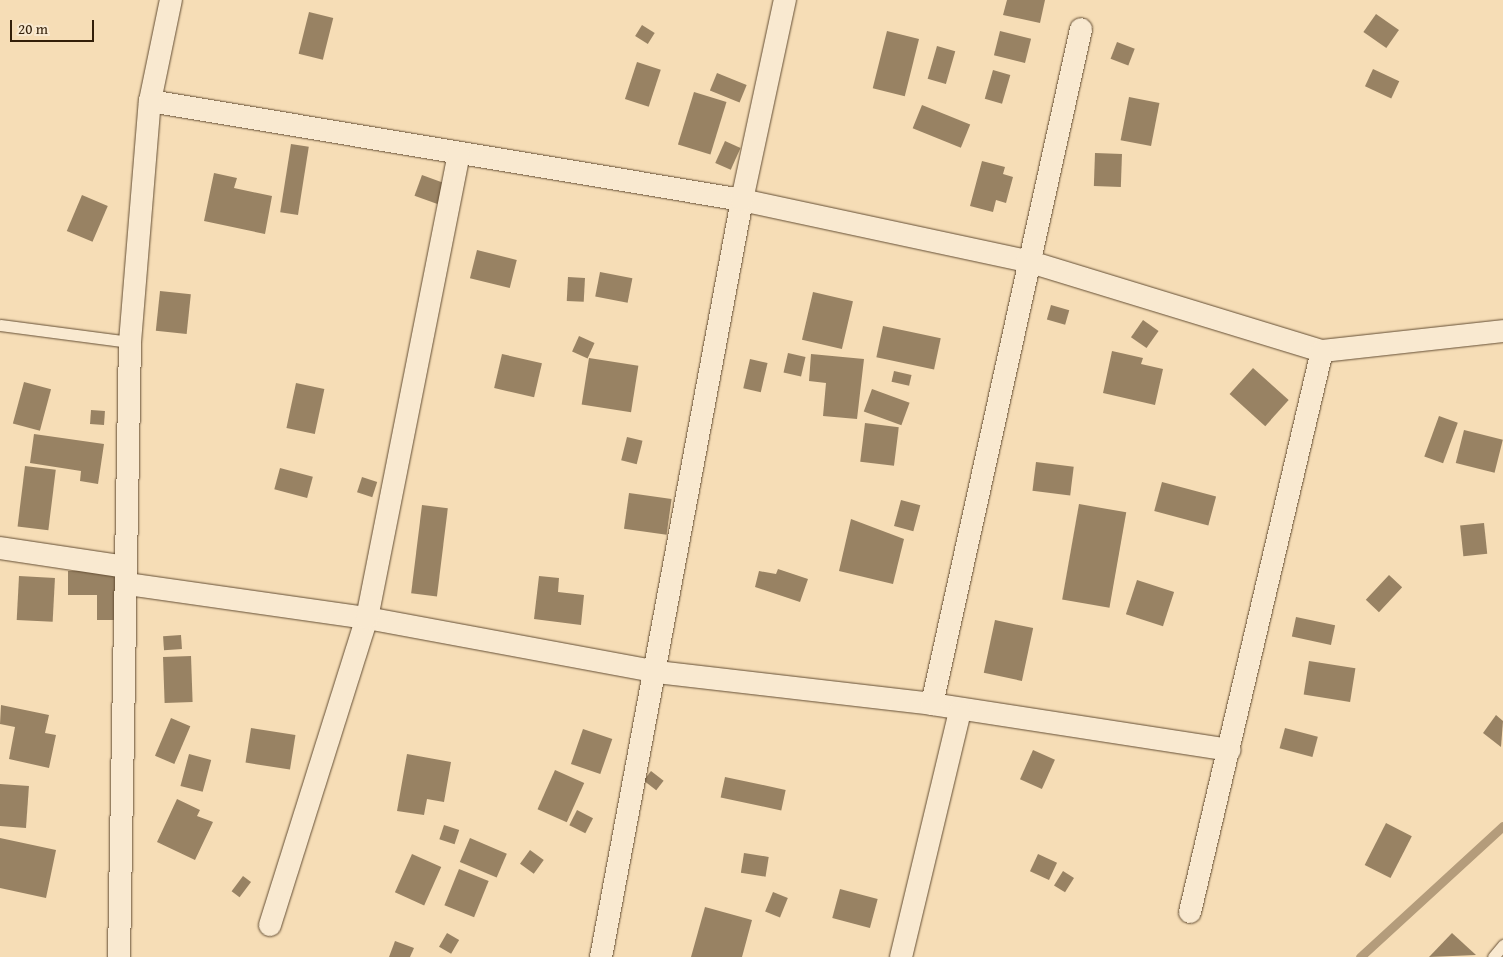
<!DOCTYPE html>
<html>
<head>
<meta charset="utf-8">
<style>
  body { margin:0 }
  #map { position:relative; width:1503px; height:957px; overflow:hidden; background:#f6ddb6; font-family:"Gentium Book Plus",serif }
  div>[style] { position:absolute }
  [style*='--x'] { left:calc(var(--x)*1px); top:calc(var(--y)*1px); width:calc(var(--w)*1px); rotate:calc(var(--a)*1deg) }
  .stream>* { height:9px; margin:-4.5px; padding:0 4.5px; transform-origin:4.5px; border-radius:4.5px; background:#b49c7b }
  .building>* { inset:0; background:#988263; transform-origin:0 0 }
  .roads { filter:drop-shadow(0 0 1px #644e34) drop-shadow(0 0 1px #644e34) }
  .lane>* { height:11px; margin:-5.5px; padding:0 5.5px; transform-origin:5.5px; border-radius:5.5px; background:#f9e9d0 }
  .street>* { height:22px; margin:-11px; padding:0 11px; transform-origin:11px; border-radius:11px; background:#f9e9d0 }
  span { translate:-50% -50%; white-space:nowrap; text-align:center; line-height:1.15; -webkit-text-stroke:4.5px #f9e9d0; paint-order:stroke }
  .scale { position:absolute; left:10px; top:20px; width:84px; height:22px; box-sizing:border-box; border:2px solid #331f09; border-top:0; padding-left:6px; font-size:15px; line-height:18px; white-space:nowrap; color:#331f09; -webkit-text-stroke:4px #f9e9d0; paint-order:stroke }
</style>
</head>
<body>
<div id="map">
  <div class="stream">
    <div style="--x:1360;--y:957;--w:194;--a:-42.5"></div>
  </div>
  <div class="building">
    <div style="clip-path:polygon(1007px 0,1045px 0,1040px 23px,1003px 15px)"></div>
    <div style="left:309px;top:12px;width:25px;height:43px;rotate:14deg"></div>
    <div style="left:1376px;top:14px;width:28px;height:22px;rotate:35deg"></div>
    <div style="left:642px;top:25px;width:15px;height:13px;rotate:32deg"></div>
    <div style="left:887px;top:31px;width:33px;height:59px;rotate:14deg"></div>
    <div style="left:1000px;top:31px;width:32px;height:25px;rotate:14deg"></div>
    <div style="left:1117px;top:42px;width:19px;height:18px;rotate:21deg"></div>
    <div style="left:937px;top:46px;width:19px;height:34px;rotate:16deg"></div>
    <div style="left:637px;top:62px;width:25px;height:39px;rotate:18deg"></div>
    <div style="left:1373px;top:69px;width:29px;height:19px;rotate:25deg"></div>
    <div style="left:993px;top:70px;width:18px;height:30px;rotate:16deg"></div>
    <div style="left:717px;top:73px;width:32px;height:19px;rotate:22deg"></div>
    <div style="left:694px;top:92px;width:34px;height:55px;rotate:17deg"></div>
    <div style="left:1129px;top:97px;width:31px;height:44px;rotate:11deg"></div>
    <div style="left:922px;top:105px;width:52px;height:25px;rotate:22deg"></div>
    <div style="left:725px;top:141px;width:17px;height:24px;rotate:24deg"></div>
    <div style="left:291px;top:144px;width:18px;height:69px;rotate:9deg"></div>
    <div style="left:1095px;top:153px;width:27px;height:33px;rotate:2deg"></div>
    <div style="clip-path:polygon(982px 161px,1005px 167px,1003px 174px,1013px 177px,1006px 203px,996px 200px,993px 212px,970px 206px)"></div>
    <div style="clip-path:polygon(214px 173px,237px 178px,234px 188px,272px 196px,265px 234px,204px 221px)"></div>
    <div style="left:422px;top:175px;width:40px;height:22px;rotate:20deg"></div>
    <div style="left:82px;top:195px;width:28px;height:39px;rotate:23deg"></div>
    <div style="left:477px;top:250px;width:41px;height:29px;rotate:14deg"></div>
    <div style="left:600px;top:272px;width:33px;height:25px;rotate:11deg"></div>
    <div style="left:568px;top:277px;width:17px;height:24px;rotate:3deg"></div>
    <div style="left:160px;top:291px;width:31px;height:40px;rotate:6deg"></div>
    <div style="left:813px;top:292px;width:41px;height:49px;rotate:13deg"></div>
    <div style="left:1051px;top:305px;width:19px;height:15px;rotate:16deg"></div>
    <div style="left:1143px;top:320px;width:19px;height:21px;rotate:35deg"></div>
    <div style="left:883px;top:326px;width:59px;height:32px;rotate:12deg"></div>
    <div style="left:579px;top:336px;width:17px;height:17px;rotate:24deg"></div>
    <div style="clip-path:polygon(1112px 351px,1143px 358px,1141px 364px,1163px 369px,1155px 405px,1103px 393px)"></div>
    <div style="left:788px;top:353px;width:18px;height:20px;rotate:13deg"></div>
    <div style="left:502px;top:354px;width:41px;height:35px;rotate:13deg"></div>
    <div style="clip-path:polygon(811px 354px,864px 359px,857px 419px,823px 416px,826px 383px,809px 381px)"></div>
    <div style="left:589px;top:358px;width:50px;height:47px;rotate:9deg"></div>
    <div style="left:750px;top:359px;width:18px;height:30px;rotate:13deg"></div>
    <div style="left:1253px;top:368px;width:48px;height:35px;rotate:42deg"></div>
    <div style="left:894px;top:371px;width:18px;height:11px;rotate:13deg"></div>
    <div style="left:24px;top:382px;width:28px;height:43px;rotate:15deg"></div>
    <div style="left:296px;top:383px;width:29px;height:46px;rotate:12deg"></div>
    <div style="left:872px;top:389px;width:40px;height:24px;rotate:20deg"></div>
    <div style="left:91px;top:410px;width:14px;height:14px;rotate:4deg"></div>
    <div style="left:1439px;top:416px;width:20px;height:43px;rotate:20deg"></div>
    <div style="left:865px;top:423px;width:34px;height:39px;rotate:7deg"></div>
    <div style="left:1464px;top:430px;width:40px;height:34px;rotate:14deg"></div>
    <div style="clip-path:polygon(34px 434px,104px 444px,98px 484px,80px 481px,81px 471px,30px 463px)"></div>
    <div style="left:627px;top:437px;width:16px;height:24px;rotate:14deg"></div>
    <div style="left:1036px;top:462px;width:38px;height:29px;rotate:7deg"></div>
    <div style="left:25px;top:466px;width:31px;height:61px;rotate:7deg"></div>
    <div style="left:280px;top:468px;width:34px;height:22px;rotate:15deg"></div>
    <div style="left:362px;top:477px;width:16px;height:16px;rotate:18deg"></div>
    <div style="left:1162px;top:482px;width:56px;height:30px;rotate:15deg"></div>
    <div style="left:629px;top:493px;width:43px;height:36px;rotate:8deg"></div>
    <div style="left:901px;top:500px;width:20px;height:27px;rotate:15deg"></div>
    <div style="left:1079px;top:504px;width:48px;height:97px;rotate:10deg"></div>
    <div style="left:422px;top:505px;width:26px;height:89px;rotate:7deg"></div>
    <div style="clip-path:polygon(851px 519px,904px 539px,893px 584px,839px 571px)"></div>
    <div style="left:1484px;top:523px;width:31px;height:24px;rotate:84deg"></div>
    <div style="clip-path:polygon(778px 569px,808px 579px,800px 602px,755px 587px,759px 571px,776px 574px)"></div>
    <div style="clip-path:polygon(68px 571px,117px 571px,117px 620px,97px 620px,97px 595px,68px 595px)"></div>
    <div style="left:1389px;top:575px;width:18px;height:34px;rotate:43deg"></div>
    <div style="left:19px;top:576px;width:36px;height:44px;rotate:3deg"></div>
    <div style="clip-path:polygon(539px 576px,559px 578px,558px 592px,584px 595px,581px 625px,534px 619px)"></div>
    <div style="left:1137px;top:580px;width:39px;height:36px;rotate:18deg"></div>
    <div style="left:1296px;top:617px;width:40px;height:20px;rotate:12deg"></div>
    <div style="left:995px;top:620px;width:39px;height:54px;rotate:12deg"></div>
    <div style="left:181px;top:635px;width:14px;height:18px;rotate:86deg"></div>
    <div style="left:191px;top:656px;width:46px;height:28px;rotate:88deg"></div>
    <div style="left:1309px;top:661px;width:47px;height:34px;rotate:9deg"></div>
    <div style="clip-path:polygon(1px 705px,49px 715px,45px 733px,56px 735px,49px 768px,9px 759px,15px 727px,0 724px)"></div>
    <div style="clip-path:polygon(1496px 715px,1503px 721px,1501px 747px,1483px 733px)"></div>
    <div style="left:171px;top:718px;width:21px;height:41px;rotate:23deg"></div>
    <div style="left:251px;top:728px;width:45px;height:35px;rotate:9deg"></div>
    <div style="left:1285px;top:728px;width:34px;height:21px;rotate:15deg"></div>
    <div style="left:583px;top:729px;width:31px;height:37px;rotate:19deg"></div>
    <div style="left:1033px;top:750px;width:24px;height:32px;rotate:24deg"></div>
    <div style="left:189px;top:754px;width:23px;height:33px;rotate:15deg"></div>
    <div style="clip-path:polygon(407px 754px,451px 762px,444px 802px,427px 799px,424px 815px,397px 811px)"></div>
    <div style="left:555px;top:770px;width:32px;height:43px;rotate:24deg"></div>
    <div style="left:651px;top:771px;width:16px;height:12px;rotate:38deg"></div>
    <div style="left:725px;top:777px;width:62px;height:21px;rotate:12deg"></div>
    <div style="left:0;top:784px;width:29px;height:42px;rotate:4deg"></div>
    <div style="clip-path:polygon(177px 799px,200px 810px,197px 816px,213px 822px,195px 860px,157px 842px)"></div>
    <div style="left:577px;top:810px;width:18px;height:17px;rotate:27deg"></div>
    <div style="left:1386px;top:823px;width:29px;height:47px;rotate:27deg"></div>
    <div style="left:444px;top:825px;width:16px;height:15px;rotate:18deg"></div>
    <div style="clip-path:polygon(0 838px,56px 850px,46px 898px,0 888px)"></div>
    <div style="left:470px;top:838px;width:40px;height:26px;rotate:23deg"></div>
    <div style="left:530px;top:850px;width:17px;height:17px;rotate:36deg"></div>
    <div style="left:744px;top:853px;width:25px;height:20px;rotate:9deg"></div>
    <div style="left:412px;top:854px;width:32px;height:42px;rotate:24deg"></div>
    <div style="left:1038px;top:854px;width:21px;height:19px;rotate:25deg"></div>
    <div style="left:459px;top:869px;width:32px;height:39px;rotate:22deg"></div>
    <div style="left:1063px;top:871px;width:13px;height:17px;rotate:32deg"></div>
    <div style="left:243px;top:876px;width:10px;height:19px;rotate:37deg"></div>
    <div style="left:840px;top:889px;width:39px;height:30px;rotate:15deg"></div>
    <div style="left:773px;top:892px;width:16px;height:21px;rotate:22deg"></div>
    <div style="clip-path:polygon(705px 907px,752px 920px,742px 957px,691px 957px)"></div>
    <div style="left:447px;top:933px;width:14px;height:16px;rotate:30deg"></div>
    <div style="clip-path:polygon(1452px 933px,1476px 955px,1429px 957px)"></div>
    <div style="clip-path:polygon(395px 941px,414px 948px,410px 957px,389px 957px)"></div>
  </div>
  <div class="roads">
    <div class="lane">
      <div style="--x:0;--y:325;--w:131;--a:7.5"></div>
      <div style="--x:1493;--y:957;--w:16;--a:-50"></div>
    </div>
    <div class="street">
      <div style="--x:150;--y:101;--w:600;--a:9.49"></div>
      <div style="--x:742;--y:200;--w:291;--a:12.1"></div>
      <div style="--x:1027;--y:261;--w:308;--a:17"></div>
      <div style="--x:1322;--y:351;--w:182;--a:-6.3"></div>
      <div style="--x:0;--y:548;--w:126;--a:8.6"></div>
      <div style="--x:127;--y:584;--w:242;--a:8.1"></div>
      <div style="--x:367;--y:618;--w:295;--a:10.5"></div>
      <div style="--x:657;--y:672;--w:277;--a:6.6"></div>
      <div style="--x:932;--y:704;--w:301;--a:8.8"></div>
      <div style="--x:932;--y:704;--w:691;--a:-77.55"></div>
      <div style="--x:1190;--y:912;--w:576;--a:-76.76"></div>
      <div style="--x:270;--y:925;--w:322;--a:-72.5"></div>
      <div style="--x:367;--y:618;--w:472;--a:-78.8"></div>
      <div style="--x:119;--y:957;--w:615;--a:-88.98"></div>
      <div style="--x:130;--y:342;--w:242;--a:-85.3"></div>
      <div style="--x:150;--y:101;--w:103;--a:-78.3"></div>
      <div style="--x:601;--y:957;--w:770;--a:-79.45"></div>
      <div style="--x:742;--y:200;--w:205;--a:-77.9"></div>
      <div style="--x:901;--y:957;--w:253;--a:-76.5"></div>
    </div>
  </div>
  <div class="scale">20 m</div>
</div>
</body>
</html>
